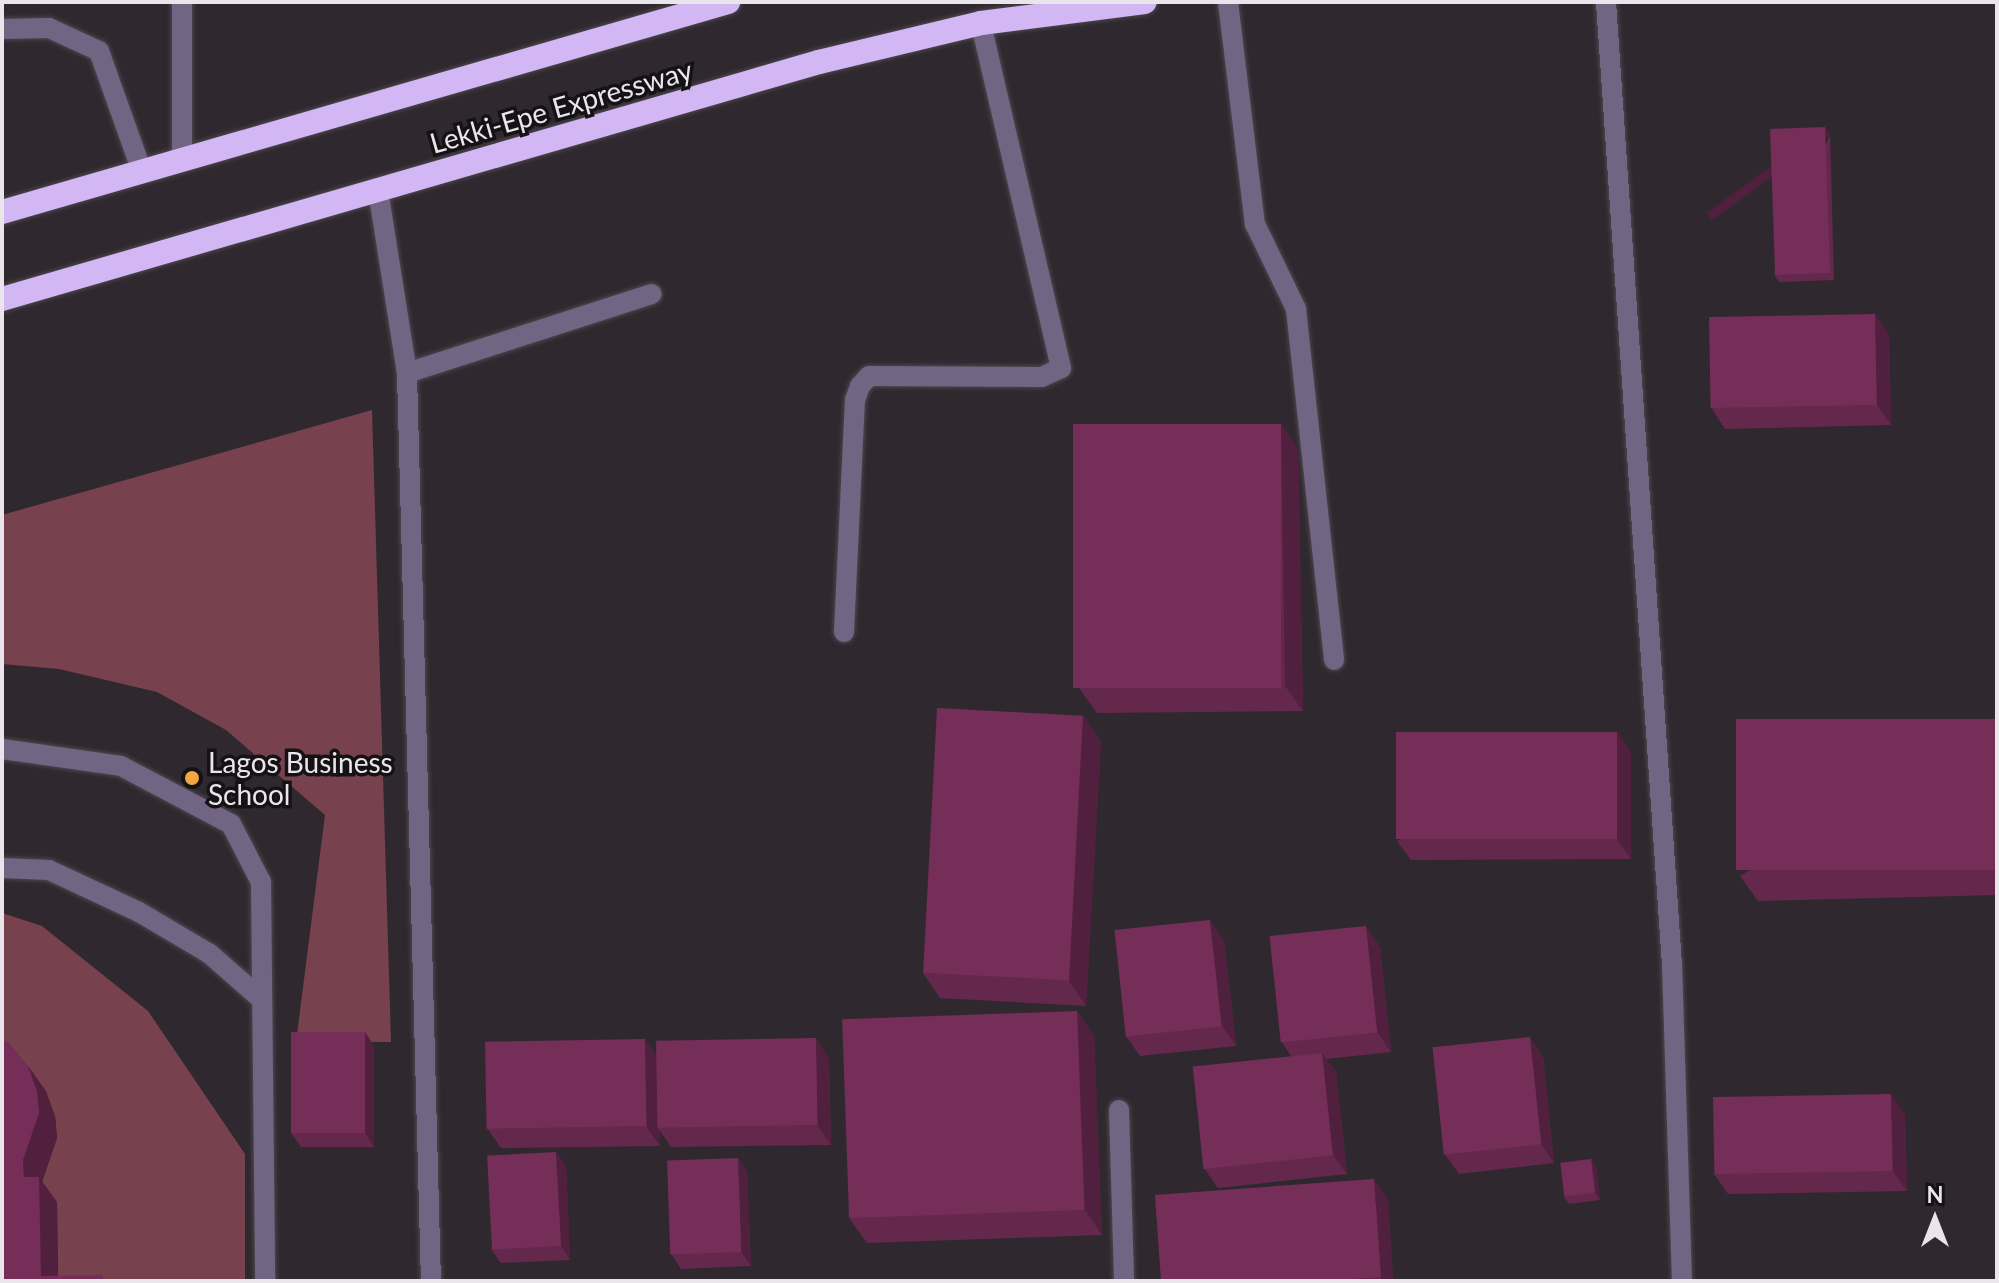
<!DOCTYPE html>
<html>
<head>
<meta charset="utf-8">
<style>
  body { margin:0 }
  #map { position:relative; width:1999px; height:1283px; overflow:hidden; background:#2f292f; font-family:Lato,sans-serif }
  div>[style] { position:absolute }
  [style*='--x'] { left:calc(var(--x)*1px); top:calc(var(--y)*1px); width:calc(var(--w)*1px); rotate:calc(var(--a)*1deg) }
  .green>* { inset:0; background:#77424d }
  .roads { filter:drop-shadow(0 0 2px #4d474d) drop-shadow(0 0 2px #4d474d) }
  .minor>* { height:20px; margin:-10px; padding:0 10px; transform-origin:10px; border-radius:10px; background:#726583 }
  .highway>* { height:24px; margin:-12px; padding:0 12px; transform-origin:12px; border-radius:12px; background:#d2b7f4 }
  .wall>* { inset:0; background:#64284c }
  .shaded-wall>* { inset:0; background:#51203e; transform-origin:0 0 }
  .building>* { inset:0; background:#742e58; transform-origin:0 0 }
  .dots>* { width:22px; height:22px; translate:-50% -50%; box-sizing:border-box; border:4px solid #151215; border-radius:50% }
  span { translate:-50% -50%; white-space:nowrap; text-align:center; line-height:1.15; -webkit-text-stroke:7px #151215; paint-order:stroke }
  .street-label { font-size:28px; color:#eae5ea }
  .poi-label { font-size:28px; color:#eae5ea }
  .left { translate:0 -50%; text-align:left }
  .frame { position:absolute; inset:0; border:4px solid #eae5ea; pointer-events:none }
  .north { position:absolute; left:1895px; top:1179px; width:80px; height:80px; -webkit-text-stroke:6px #151215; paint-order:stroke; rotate:0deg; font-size:22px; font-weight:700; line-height:32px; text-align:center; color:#eae5ea }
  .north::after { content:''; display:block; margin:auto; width:28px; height:36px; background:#eae5ea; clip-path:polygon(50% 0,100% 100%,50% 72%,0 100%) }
</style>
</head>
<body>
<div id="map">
  <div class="green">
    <div style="clip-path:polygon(372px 410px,391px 1042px,296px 1042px,325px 815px,226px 730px,157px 692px,59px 669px,2px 664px,2px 515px)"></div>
    <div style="clip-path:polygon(2px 913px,42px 926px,148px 1011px,245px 1154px,245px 1281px,58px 1281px,57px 1203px,41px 1185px,57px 1138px,55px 1116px,2px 1054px)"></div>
  </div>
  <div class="roads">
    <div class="minor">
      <div style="--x:182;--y:2;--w:158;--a:90"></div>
      <div style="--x:1228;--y:2;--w:224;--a:83.1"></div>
      <div style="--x:1255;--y:224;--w:94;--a:64.2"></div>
      <div style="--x:1296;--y:309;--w:353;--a:83.8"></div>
      <div style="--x:1606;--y:2;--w:964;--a:86.08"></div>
      <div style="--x:1672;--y:964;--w:317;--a:88.2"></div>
      <div style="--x:2;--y:29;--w:47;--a:-1.2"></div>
      <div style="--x:49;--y:28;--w:55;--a:24.7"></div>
      <div style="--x:99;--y:51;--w:128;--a:70.4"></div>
      <div style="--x:378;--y:190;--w:185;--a:81"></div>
      <div style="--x:407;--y:373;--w:908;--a:88.49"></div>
      <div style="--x:407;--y:373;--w:257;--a:-17.9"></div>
      <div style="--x:844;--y:632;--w:232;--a:-87.3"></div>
      <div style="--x:855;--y:400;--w:15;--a:-70"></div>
      <div style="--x:860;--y:386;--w:13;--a:-48"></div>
      <div style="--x:869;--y:376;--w:173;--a:0.3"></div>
      <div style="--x:1042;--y:377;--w:21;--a:-25"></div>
      <div style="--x:1061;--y:368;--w:354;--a:-103.1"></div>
      <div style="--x:2;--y:749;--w:120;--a:8.1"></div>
      <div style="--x:121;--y:766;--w:124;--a:27.8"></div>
      <div style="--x:231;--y:824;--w:65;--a:62.7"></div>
      <div style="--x:261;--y:882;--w:399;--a:89.4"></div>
      <div style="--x:2;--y:868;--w:47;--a:2.4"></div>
      <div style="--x:49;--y:870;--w:99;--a:25"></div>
      <div style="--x:139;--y:912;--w:82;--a:30.6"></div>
      <div style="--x:210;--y:954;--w:65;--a:41.3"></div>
      <div style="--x:1119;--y:1110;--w:171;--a:88.3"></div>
    </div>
    <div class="highway">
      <div style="--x:2;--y:212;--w:756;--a:-16.13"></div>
      <div style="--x:2;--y:299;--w:851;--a:-16.18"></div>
      <div style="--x:819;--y:62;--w:167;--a:-13.5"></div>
      <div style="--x:981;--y:23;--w:165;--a:-7.3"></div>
    </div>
  </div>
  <div class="wall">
    <div style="clip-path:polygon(1830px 134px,1834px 280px,1779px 282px,1774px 274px)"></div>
    <div style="clip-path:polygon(1889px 334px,1891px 425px,1725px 429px,1712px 409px)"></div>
    <div style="clip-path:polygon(1281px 424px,1298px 449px,1303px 711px,1097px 713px,1079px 688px)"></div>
    <div style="clip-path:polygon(1083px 716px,1101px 741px,1086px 1006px,940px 998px,923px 973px)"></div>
    <div style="clip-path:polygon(1997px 719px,1997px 895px,1758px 901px,1740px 876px)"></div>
    <div style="clip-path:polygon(1617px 732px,1631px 752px,1631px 859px,1411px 860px,1397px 841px)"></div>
    <div style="clip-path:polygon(1224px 940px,1236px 1046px,1140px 1056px,1126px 1036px)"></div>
    <div style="clip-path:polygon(1380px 946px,1391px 1052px,1326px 1059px,1336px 1072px,1347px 1174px,1218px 1188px,1204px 1168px,1291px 1056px,1282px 1042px)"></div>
    <div style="clip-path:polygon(1077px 1011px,1094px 1036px,1102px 1235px,867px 1243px,849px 1218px)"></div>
    <div style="clip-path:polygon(374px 1046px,374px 1147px,301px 1147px,291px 1133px)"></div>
    <div style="clip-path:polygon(1543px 1057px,1554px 1163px,1459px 1174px,1445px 1154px)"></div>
    <div style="clip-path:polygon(829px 1058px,831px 1145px,671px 1147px,660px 1131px,660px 1146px,501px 1148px,487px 1128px)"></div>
    <div style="clip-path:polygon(1905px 1114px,1907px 1191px,1728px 1194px,1714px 1174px)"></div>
    <div style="clip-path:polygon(1591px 1159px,1596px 1166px,1600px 1200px,1569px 1204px,1564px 1197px)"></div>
    <div style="clip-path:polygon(566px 1166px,570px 1260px,501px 1263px,491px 1249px)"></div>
    <div style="clip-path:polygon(747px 1171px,751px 1266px,681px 1269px,672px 1255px)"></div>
    <div style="clip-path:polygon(1388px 1199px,1393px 1281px,1161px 1281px)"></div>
  </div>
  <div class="shaded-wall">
    <div style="left:1825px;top:127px;width:9px;height:146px;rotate:54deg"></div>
    <div style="clip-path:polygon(1875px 314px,1889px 334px,1891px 425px,1877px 405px)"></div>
    <div style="clip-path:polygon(1281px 424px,1298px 449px,1303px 711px,1285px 686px)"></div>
    <div style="clip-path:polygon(1083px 716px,1101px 741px,1086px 1006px,1069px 981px)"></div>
    <div style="clip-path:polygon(1617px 732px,1631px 752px,1631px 859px,1617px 839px)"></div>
    <div style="clip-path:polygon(1210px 920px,1224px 940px,1236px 1046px,1222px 1026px)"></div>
    <div style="clip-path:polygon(1366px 926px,1380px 946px,1391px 1052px,1377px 1032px)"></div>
    <div style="clip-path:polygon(1077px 1011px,1094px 1036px,1102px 1235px,1085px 1210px)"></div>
    <div style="clip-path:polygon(365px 1032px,374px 1046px,374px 1147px,365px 1133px)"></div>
    <div style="clip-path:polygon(1530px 1037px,1543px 1057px,1554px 1163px,1541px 1144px)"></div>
    <div style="clip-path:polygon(816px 1038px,829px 1058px,831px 1145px,817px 1125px)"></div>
    <div style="clip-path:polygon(645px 1039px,659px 1059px,657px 1127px,660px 1131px,660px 1146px,646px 1126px)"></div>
    <div style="clip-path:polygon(1322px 1053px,1336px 1072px,1347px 1174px,1333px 1155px)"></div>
    <div style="clip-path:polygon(28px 1066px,46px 1091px,55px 1116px,57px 1138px,42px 1181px,57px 1202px,58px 1281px,41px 1276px,24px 1177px,23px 1160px)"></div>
    <div style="clip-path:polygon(1891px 1094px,1905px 1114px,1907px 1191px,1893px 1171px)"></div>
    <div style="clip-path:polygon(556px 1152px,566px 1166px,570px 1260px,561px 1246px)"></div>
    <div style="clip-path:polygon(738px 1158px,747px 1171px,751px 1266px,741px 1252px)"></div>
    <div style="clip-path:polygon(1591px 1159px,1596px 1166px,1600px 1200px,1595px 1193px)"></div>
    <div style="clip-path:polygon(1374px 1179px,1388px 1199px,1393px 1281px,1383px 1281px,1381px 1277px)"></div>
  </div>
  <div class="building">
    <div style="left:1825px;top:127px;width:146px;height:55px;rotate:88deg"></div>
    <div style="left:1875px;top:314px;width:91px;height:166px;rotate:89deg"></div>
    <div style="left:1073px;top:424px;width:208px;height:264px"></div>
    <div style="left:937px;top:708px;width:146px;height:265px;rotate:3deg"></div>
    <div style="left:1997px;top:719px;width:151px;height:261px;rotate:90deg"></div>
    <div style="left:1617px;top:732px;width:107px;height:221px;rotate:90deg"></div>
    <div style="left:1210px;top:920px;width:107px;height:96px;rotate:84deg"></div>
    <div style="left:1366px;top:926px;width:107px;height:97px;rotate:84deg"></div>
    <div style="left:1077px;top:1011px;width:199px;height:235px;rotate:88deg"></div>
    <div style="left:291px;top:1032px;width:74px;height:101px"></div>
    <div style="left:1530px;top:1037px;width:108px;height:98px;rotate:84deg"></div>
    <div style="left:816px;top:1038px;width:87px;height:160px;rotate:89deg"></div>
    <div style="clip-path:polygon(2px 1039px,9px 1043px,28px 1066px,37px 1091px,39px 1113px,23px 1160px,24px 1177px,39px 1177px,41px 1276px,103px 1275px,103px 1281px,2px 1281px)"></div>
    <div style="left:645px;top:1039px;width:87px;height:160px;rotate:89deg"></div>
    <div style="left:1322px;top:1053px;width:103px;height:130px;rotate:84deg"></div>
    <div style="left:1891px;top:1094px;width:77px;height:178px;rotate:89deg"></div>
    <div style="left:556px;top:1152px;width:94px;height:69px;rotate:87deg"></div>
    <div style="left:738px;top:1158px;width:94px;height:71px;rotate:88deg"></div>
    <div style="left:1591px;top:1159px;width:34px;height:31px;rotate:83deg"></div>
    <div style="clip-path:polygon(1374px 1179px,1381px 1277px,1324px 1281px,1161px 1281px,1155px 1195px)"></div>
  </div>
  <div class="dots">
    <div style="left:192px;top:778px;background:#f2a541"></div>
  </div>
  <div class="street-label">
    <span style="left:561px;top:106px;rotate:-16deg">Lekki-Epe Expressway</span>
  </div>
  <div class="poi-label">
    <span class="left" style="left:208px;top:778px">Lagos Business<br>School</span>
  </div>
  <div class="frame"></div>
  <div class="north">N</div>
</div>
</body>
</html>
